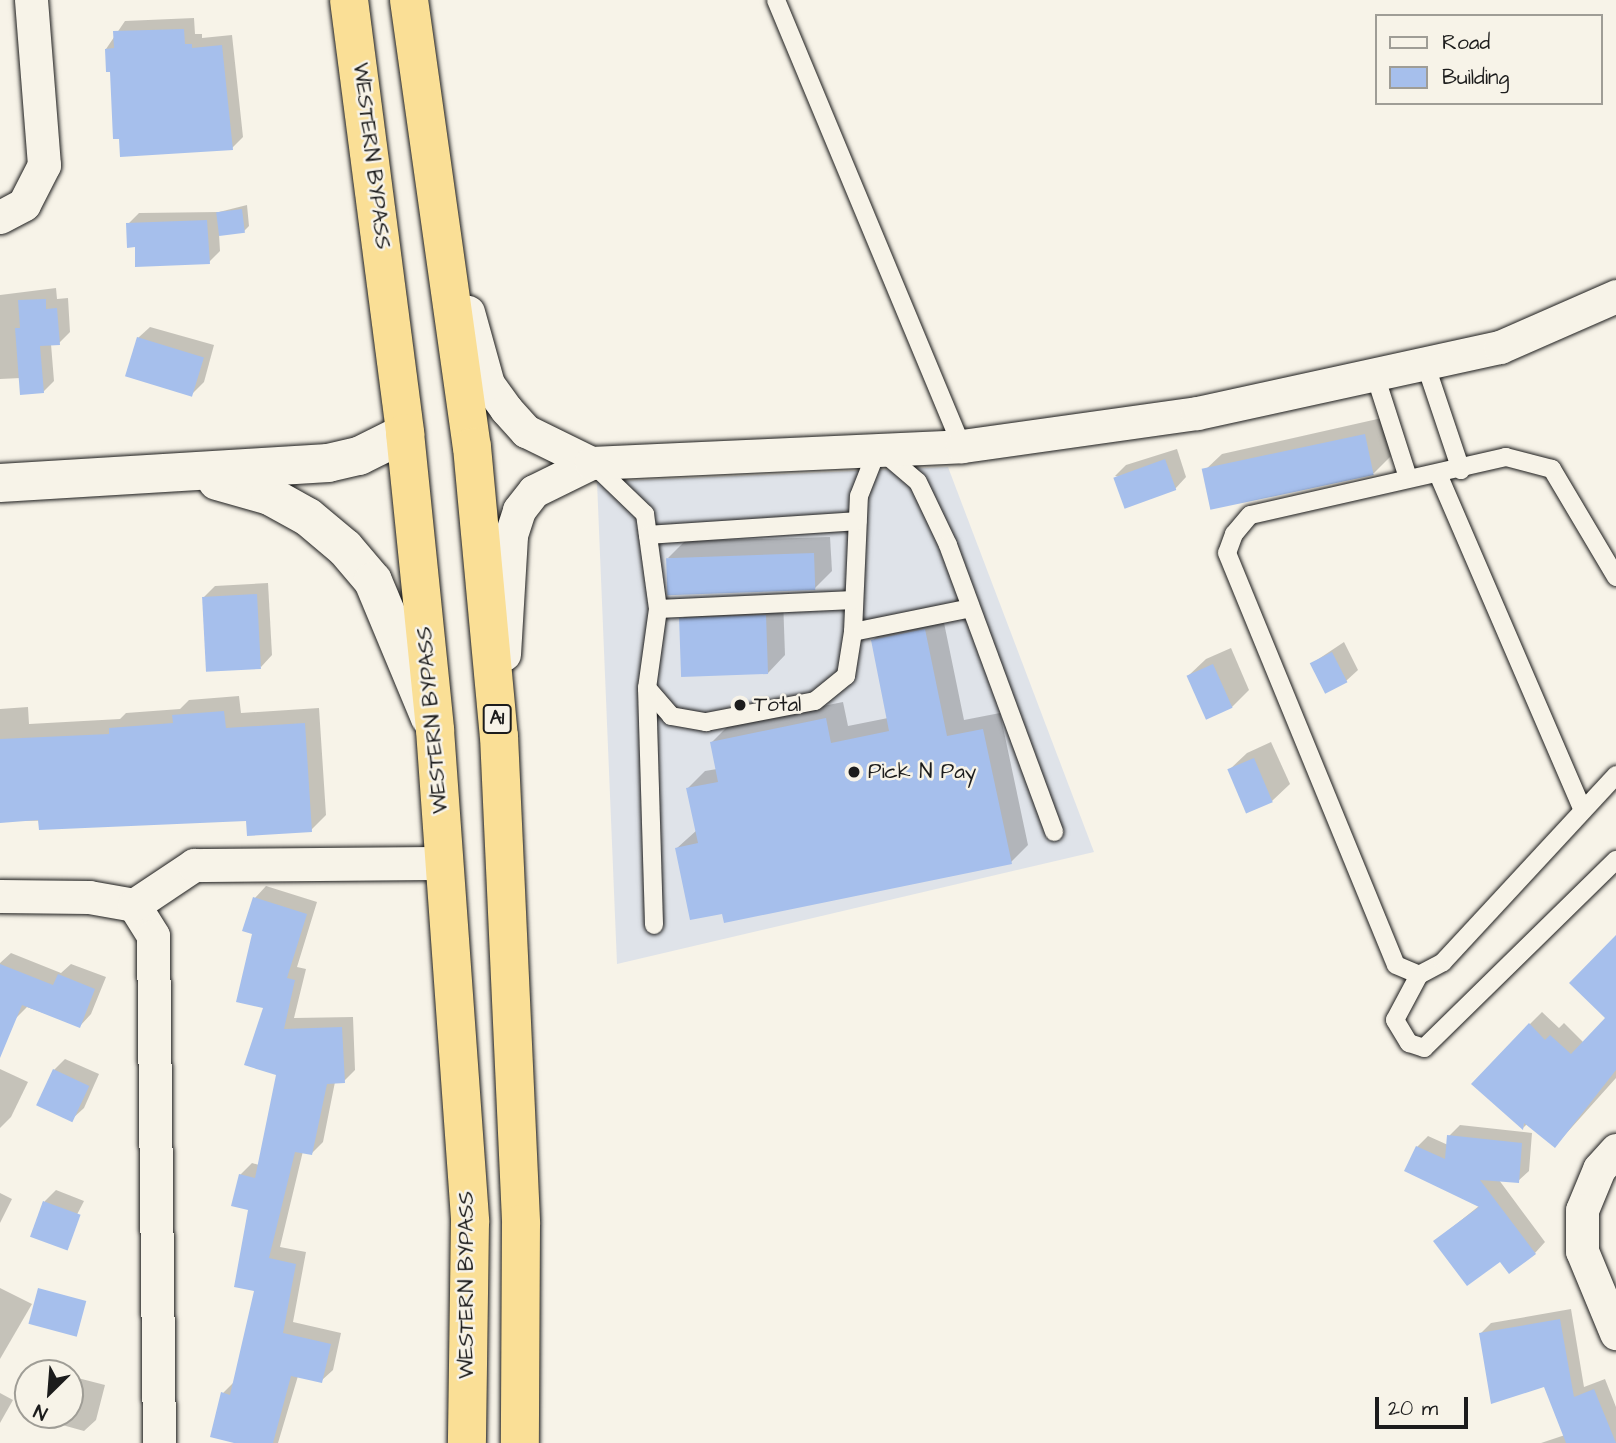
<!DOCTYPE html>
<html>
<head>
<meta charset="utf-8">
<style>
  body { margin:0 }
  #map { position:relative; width:1616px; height:1443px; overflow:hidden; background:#f7f3e8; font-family:"Architects Daughter",sans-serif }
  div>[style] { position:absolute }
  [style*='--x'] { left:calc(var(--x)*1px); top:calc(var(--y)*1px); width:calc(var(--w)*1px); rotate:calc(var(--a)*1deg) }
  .built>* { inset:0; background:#dfe3e9 }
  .shadow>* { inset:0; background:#0003 }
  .building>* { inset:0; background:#a6bfec; transform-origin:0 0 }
  .roads { filter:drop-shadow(0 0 2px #1c1c1c) drop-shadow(0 0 2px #1c1c1c) }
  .service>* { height:18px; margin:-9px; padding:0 9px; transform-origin:9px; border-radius:9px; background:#f7f3e8 }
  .minor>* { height:33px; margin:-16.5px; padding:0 16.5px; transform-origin:16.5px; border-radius:16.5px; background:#f7f3e8 }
  .tertiary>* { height:38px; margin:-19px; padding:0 19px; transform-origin:19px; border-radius:19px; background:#f7f3e8 }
  .trunk>* { height:38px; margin:-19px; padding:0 19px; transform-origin:19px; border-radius:19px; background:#fadf96 }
  .dots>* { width:19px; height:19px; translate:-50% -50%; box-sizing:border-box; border:4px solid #f7f3e8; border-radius:50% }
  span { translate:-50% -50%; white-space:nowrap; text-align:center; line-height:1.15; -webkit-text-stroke:5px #f7f3e8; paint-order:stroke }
  .shield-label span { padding:2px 5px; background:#f7f3e8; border:2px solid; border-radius:5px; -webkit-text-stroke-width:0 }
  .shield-label { font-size:19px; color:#1c1c1c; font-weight:700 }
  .street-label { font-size:21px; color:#1c1c1c }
  .poi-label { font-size:21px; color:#1c1c1c }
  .left { translate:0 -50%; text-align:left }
  .legend { position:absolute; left:1375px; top:14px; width:228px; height:91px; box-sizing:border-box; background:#f7f3e8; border:2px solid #9f9d96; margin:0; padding:9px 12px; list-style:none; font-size:21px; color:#1c1c1c }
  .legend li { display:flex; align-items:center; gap:14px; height:35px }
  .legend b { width:35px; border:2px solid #9f9d96 }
  .north { position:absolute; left:14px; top:1359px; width:70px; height:70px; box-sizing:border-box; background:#f7f3e8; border:2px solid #9f9d96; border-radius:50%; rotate:205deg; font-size:19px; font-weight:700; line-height:28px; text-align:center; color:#1c1c1c }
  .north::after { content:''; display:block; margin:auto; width:24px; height:32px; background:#1c1c1c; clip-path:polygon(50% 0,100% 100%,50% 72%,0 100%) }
  .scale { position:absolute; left:1375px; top:1397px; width:93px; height:32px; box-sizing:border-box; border:4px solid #1c1c1c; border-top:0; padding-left:9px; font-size:21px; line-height:24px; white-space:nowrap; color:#1c1c1c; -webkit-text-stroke:5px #f7f3e8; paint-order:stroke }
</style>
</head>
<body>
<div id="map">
  <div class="built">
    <div style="clip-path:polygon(948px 467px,1094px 852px,617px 964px,597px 482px)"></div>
  </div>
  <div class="shadow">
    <div style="clip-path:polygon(194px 18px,195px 34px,202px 34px,202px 38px,232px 35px,243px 137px,232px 148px,112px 70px,106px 49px,125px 21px)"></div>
    <div style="clip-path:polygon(247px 205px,249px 226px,244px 231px,219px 234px,220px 251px,209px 262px,137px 246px,128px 224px,139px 213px,219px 212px)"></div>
    <div style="clip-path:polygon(56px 288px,57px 299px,68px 298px,70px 332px,59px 343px,51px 344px,54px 381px,43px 392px,21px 378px,0 379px,0 295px)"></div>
    <div style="clip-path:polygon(150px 327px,214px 345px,204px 382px,192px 394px,138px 338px)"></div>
    <div style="clip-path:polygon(1382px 418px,1391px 456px,1374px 473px,1204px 471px,1222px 454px)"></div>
    <div style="clip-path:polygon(1177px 449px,1186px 477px,1175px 489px,1115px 476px,1126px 465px)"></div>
    <div style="clip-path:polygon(830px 537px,832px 571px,814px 589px,668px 558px,685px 541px)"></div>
    <div style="clip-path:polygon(268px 583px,272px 655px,261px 667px,204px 597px,215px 586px)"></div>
    <div style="clip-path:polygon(783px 599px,785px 655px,768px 673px,681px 620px,699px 603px)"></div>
    <div style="clip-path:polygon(942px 613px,964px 720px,1000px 713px,1028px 845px,1011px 862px,723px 912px,677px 848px,697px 830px,688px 788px,705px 771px,717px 769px,712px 742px,729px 725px,843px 702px,848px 726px,888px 718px,872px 641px,890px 623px)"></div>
    <div style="clip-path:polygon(1344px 642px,1358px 670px,1346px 681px,1311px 664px)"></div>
    <div style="clip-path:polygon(1231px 648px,1249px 690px,1232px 707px,1188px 676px,1206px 659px)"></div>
    <div style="clip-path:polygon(239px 696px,241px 713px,319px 708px,326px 815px,311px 830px,247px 819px,0 821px,0 709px,28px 707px,29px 724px,120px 719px,126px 713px,180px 709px,189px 700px)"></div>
    <div style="clip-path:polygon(1271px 742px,1290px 784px,1272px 801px,1229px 770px,1247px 753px)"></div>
    <div style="clip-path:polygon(266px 886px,317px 902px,297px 967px,306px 969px,294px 1018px,353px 1017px,355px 1070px,344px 1081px,335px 1082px,323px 1142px,312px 1153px,303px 1151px,280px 1247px,306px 1252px,293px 1322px,341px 1333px,333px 1370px,321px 1381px,298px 1376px,278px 1443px,240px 1443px,223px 1393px,235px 1381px,256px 1290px,250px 1209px,240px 1175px,252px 1163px,259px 1165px,278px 1074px,254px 933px,255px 898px)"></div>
    <div style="clip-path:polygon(1616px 935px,1616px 1078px,1555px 1146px,1527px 1124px,1523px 1128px,1530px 1024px,1542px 1012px,1559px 1028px,1564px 1023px,1584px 1043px,1607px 1018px)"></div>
    <div style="clip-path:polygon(11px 953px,61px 973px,71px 964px,106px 977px,91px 1014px,80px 1026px,27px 1007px,16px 1018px,0 1012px,0 963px)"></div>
    <div style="clip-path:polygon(65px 1059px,99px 1074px,84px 1108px,72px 1119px,54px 1070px)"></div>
    <div style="clip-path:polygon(0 1069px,28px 1082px,11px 1117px,0 1128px)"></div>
    <div style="clip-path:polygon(1460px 1125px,1532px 1133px,1529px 1171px,1518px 1181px,1499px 1180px,1545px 1242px,1535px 1253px,1501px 1260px,1435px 1241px,1479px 1206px,1417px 1147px,1428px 1136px,1448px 1145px,1449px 1136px)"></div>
    <div style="clip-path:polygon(56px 1190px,84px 1201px,67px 1234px,32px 1236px,45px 1201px)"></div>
    <div style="clip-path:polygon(0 1193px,12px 1199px,0 1223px)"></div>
    <div style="clip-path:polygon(0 1288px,32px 1304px,0 1359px)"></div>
    <div style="clip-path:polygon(1571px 1309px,1584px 1387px,1605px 1379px,1616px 1407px,1616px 1443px,1541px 1443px,1565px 1435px,1545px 1384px,1481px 1333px,1491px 1323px)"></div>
    <div style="clip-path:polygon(70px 1376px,105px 1385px,96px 1420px,84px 1431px,37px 1418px,70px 1415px)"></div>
    <div style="clip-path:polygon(0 1393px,13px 1400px,0 1423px)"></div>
  </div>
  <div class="building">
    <div style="clip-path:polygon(184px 29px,185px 44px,192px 44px,192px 48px,222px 45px,233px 150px,120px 157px,119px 139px,113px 139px,110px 72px,106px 72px,105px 49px,114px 48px,113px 31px)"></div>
    <div style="left:242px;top:209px;width:24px;height:26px;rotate:83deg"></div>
    <div style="clip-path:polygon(207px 220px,210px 264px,135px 267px,135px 247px,127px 248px,126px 223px)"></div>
    <div style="clip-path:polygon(46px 299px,46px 309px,57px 308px,60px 345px,40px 346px,44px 393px,20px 395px,15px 328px,20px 328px,18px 300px)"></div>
    <div style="left:137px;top:337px;width:70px;height:41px;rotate:17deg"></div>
    <div style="left:1365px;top:434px;width:42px;height:167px;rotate:78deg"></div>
    <div style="left:1165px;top:459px;width:33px;height:55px;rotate:70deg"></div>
    <div style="left:814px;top:553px;width:37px;height:148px;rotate:88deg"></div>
    <div style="left:257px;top:594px;width:75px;height:55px;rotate:87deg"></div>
    <div style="left:766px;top:615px;width:59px;height:87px;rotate:88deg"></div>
    <div style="clip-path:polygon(925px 629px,947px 736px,983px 729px,1012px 864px,724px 923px,722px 914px,690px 920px,675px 848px,698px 843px,686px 788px,718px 782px,710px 742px,826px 718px,831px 743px,889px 731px,871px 640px)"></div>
    <div style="left:1332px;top:652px;width:34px;height:25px;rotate:63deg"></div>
    <div style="left:1213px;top:664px;width:48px;height:29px;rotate:66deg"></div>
    <div style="clip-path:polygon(224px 711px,226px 728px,305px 723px,312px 832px,247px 836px,246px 821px,39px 830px,38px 820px,0 823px,0 739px,109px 734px,109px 728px,173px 723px,172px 715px)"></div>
    <div style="left:1254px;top:758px;width:48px;height:29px;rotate:67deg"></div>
    <div style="clip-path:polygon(253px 897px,307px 914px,287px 978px,295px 980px,284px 1029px,342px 1027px,345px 1083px,327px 1084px,312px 1155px,295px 1152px,269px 1258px,296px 1264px,283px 1333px,331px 1344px,322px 1383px,291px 1376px,273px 1443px,234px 1443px,210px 1437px,221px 1392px,230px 1395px,254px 1291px,234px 1287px,248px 1210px,231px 1206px,239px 1174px,255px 1178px,276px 1075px,244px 1065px,263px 1008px,236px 1002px,252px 934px,242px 931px)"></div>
    <div style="clip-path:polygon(1616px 935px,1616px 1070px,1555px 1148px,1524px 1123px,1523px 1130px,1471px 1084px,1529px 1023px,1545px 1040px,1550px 1035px,1571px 1054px,1605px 1018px,1569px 983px)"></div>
    <div style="clip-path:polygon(0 964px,53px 985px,58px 974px,95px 989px,80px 1028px,22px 1005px,0 1058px)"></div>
    <div style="left:53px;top:1069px;width:40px;height:40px;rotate:25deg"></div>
    <div style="clip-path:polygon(1447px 1135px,1522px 1143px,1519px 1183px,1480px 1180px,1536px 1254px,1509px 1274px,1500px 1262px,1467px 1286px,1433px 1241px,1479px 1207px,1404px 1171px,1416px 1146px,1445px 1159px)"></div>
    <div style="left:43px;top:1201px;width:40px;height:38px;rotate:20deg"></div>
    <div style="left:38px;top:1288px;width:50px;height:37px;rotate:15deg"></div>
    <div style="clip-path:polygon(1560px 1319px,1574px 1397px,1594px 1389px,1616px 1443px,1566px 1443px,1544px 1387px,1491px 1404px,1479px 1333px)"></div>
  </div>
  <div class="roads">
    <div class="service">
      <div style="--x:776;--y:0;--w:483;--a:67.4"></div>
      <div style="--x:1425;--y:363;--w:113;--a:71.4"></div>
      <div style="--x:1375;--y:375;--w:108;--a:72.2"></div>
      <div style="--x:594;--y:465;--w:71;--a:43.9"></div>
      <div style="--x:645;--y:514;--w:96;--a:82.2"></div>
      <div style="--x:658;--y:609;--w:80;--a:97.9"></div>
      <div style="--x:647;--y:688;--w:37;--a:49"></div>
      <div style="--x:671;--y:716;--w:36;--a:10"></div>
      <div style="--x:706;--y:722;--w:111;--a:-10.9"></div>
      <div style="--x:815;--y:701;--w:40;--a:-39"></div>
      <div style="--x:846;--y:676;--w:45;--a:-81"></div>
      <div style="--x:853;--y:632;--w:136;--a:-87.5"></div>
      <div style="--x:859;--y:496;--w:52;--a:-68.4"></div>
      <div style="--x:878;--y:448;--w:52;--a:40.4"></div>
      <div style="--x:918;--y:482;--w:70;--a:64.5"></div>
      <div style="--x:948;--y:545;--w:306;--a:69.7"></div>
      <div style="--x:1438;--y:474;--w:364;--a:66.7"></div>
      <div style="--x:648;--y:535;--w:210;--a:-3.8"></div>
      <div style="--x:1616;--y:577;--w:126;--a:-120.7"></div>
      <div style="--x:1552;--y:469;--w:48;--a:-165.4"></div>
      <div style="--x:1506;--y:457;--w:262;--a:167.2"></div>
      <div style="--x:1250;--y:515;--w:25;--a:130"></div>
      <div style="--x:1234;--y:534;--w:20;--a:110"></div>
      <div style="--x:1227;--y:553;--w:445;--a:67.7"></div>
      <div style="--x:1396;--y:965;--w:25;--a:23"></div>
      <div style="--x:1419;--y:975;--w:27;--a:-28"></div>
      <div style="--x:1443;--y:962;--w:255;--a:-47.2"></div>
      <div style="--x:658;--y:609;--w:196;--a:-2.6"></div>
      <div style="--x:853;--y:632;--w:120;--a:-11.5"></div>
      <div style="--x:647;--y:688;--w:237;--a:88.3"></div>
      <div style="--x:1419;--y:975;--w:51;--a:118.1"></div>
      <div style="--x:1395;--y:1020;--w:27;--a:59"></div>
      <div style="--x:1409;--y:1043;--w:16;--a:18"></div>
      <div style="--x:1424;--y:1048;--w:269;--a:-44.4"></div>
    </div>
    <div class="minor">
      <div style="--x:0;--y:217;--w:27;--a:-28"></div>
      <div style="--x:24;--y:204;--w:44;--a:-62.9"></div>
      <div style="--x:44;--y:165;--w:166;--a:-94.5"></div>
      <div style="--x:468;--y:312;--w:75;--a:74.5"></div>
      <div style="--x:488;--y:384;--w:31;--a:54"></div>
      <div style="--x:506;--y:409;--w:30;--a:48"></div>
      <div style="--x:526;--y:431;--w:72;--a:26.2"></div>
      <div style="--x:504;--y:654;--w:119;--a:-86.6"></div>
      <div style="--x:511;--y:535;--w:26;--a:-72"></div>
      <div style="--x:519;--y:510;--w:24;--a:-52"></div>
      <div style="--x:534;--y:491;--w:64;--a:-26.2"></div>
      <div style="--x:591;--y:463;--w:371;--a:-2.6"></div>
      <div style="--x:962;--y:446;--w:237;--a:-8"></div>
      <div style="--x:1197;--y:413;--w:310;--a:-12.3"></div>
      <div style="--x:1500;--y:347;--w:127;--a:-23.7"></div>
      <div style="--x:0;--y:896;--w:89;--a:0.6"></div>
      <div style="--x:89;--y:897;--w:46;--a:10.1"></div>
      <div style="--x:134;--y:905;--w:36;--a:58"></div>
      <div style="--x:153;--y:936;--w:507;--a:89.32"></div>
      <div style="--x:134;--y:905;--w:72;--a:-33.7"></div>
      <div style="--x:194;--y:865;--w:251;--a:-0.5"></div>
      <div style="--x:1616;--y:1150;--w:25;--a:132"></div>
      <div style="--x:1599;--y:1169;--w:44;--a:112.5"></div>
      <div style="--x:1582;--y:1210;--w:41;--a:90"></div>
      <div style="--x:1582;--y:1251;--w:89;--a:67.5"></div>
    </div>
    <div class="tertiary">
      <div style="--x:217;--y:481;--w:55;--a:15.8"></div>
      <div style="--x:270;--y:496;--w:43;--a:28.9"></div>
      <div style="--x:308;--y:517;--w:48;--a:40"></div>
      <div style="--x:345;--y:548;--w:43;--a:49.7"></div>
      <div style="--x:373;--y:581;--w:148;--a:67.4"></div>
      <div style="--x:0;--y:483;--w:329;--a:-3.5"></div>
      <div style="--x:328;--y:463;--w:32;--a:-13"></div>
      <div style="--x:359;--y:456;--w:51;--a:-26.6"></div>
    </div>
    <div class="trunk">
      <div style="--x:349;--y:0;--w:437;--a:82.6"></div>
      <div style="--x:405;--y:433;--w:299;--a:84.2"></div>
      <div style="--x:435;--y:730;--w:493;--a:85.9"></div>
      <div style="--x:470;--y:1222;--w:221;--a:90.8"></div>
      <div style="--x:409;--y:0;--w:451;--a:82"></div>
      <div style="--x:472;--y:447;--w:290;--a:84.7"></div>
      <div style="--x:499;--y:736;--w:488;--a:87.4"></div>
      <div style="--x:521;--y:1224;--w:219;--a:90.3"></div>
    </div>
  </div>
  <div class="dots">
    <div style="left:740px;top:705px;background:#1c1c1c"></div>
    <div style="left:854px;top:772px;background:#1c1c1c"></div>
  </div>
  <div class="shield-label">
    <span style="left:497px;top:719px">A1</span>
  </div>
  <div class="street-label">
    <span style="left:371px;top:156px;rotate:83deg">WESTERN BYPASS</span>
    <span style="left:433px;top:720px;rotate:-95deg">WESTERN BYPASS</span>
    <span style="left:467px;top:1285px;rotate:-90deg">WESTERN BYPASS</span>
  </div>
  <div class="poi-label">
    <span class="left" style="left:754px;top:705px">Total</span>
    <span class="left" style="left:868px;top:772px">Pick N Pay</span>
  </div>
  <ul class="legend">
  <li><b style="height:9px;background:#f7f3e8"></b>Road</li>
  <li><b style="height:19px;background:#a6bfec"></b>Building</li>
  </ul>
  <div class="north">N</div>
  <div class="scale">20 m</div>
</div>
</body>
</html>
